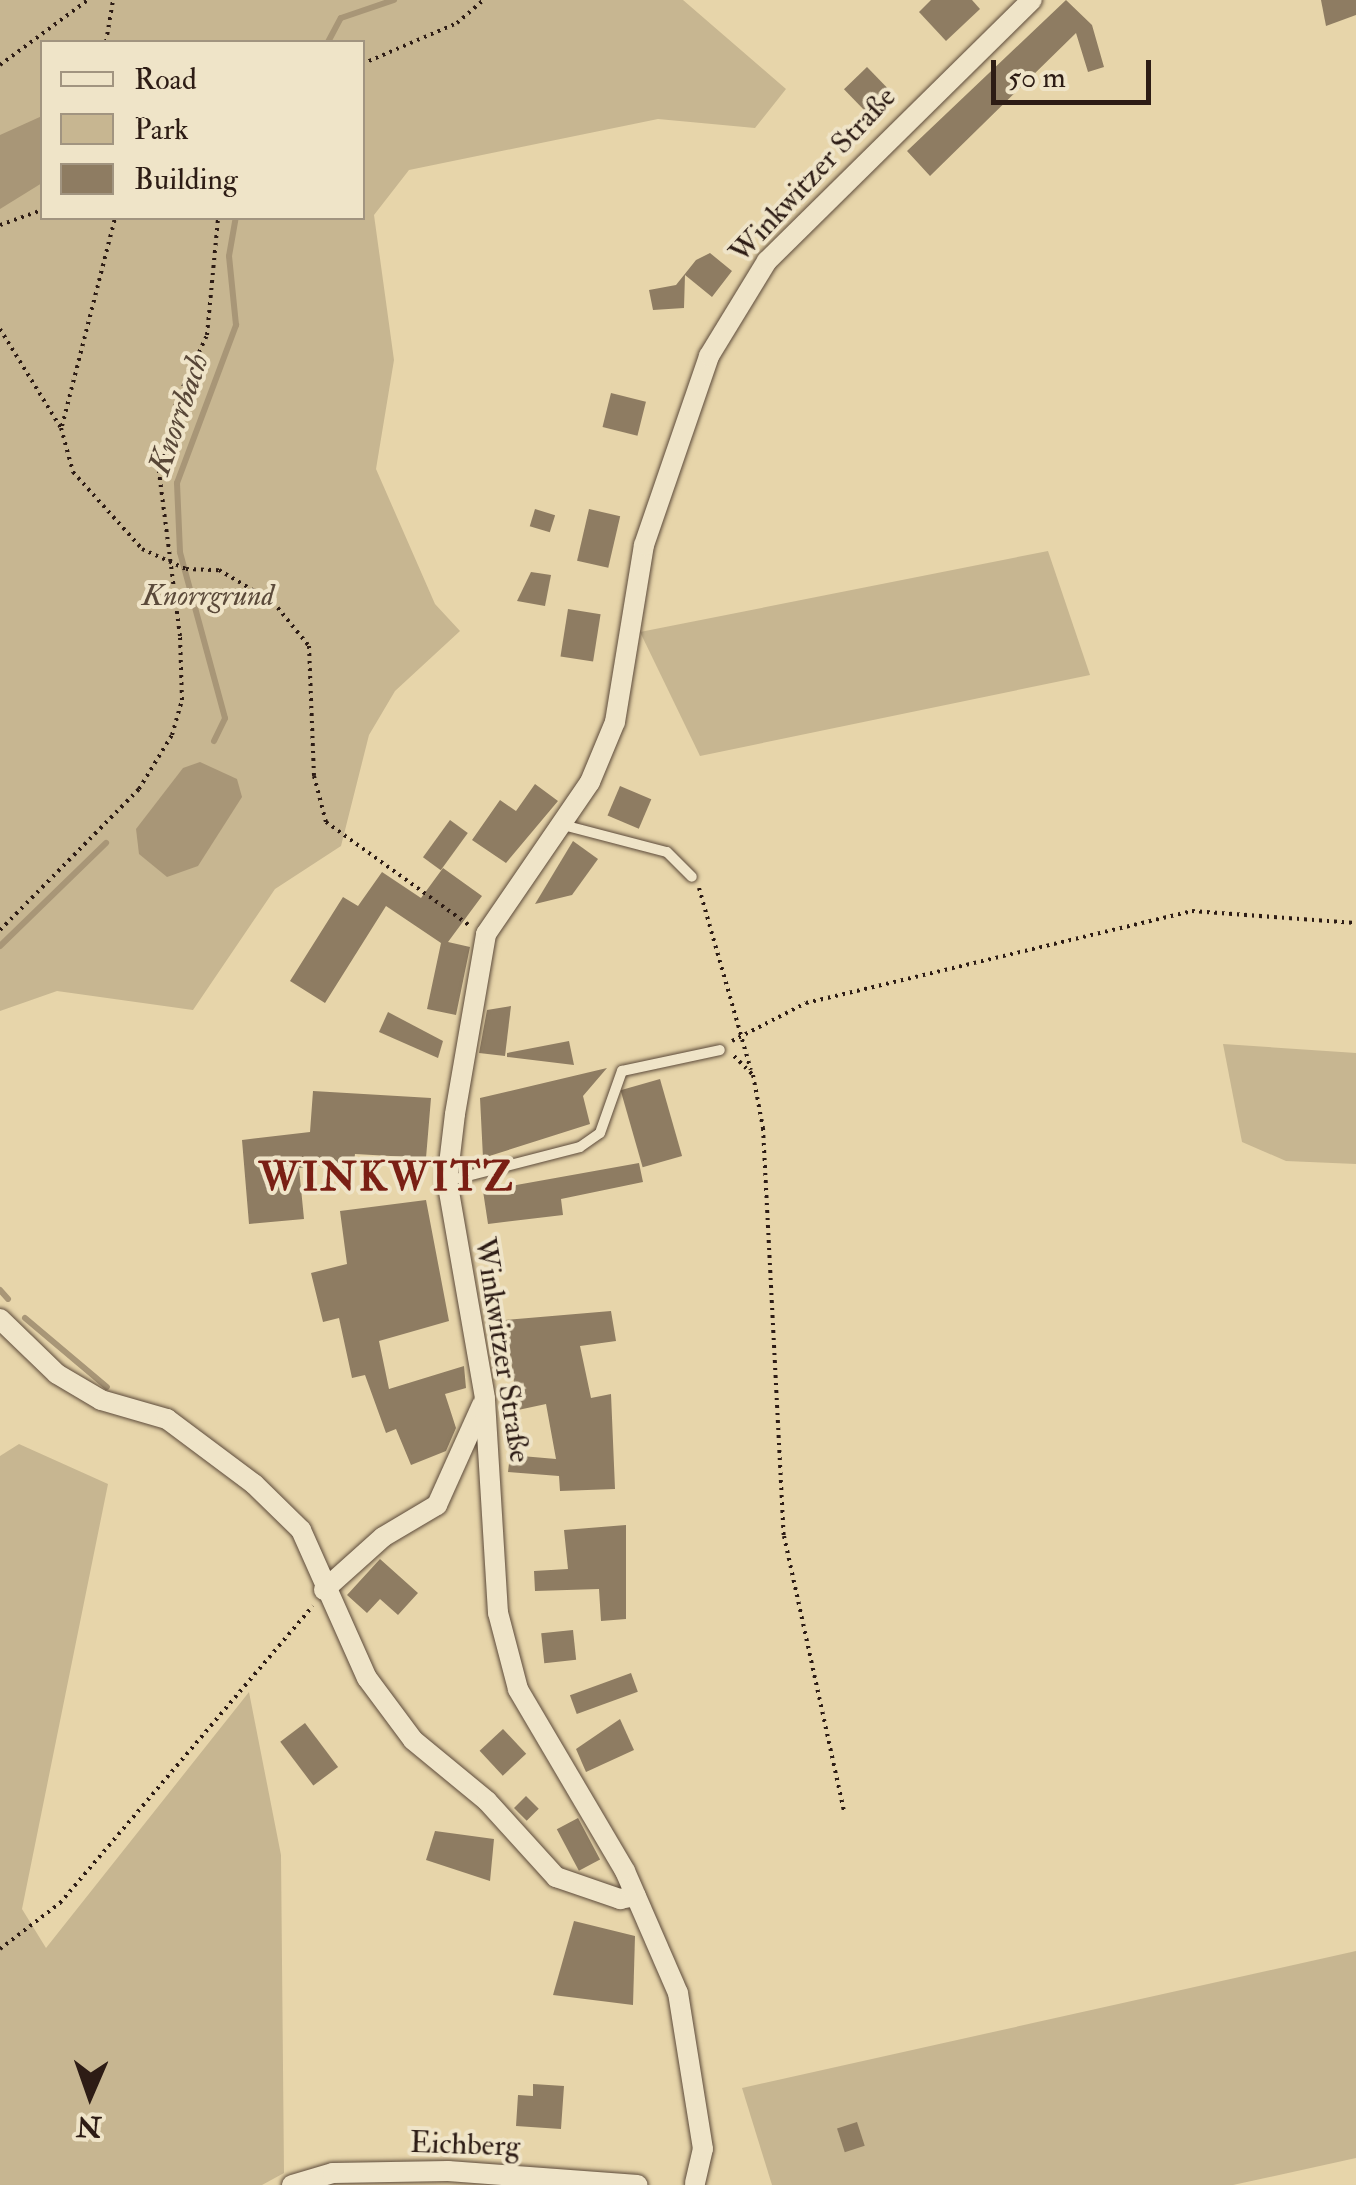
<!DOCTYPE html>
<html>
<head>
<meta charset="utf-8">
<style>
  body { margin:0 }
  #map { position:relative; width:1356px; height:2185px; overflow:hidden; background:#e7d5aa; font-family:"IM FELL Double Pica",serif }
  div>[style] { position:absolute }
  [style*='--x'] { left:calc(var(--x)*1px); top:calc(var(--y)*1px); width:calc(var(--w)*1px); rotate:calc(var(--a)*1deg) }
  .green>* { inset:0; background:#c7b691 }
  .water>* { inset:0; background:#a89677 }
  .stream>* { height:6px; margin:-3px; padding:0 3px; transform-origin:3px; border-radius:3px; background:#a89677 }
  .building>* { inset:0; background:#8e7c62; transform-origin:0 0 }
  .path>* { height:4px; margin-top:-2px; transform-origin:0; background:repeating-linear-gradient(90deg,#2d1c15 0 2.5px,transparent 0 7.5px) }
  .roads { filter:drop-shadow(0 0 2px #5c4a3a) drop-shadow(0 0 2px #5c4a3a) }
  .lane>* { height:10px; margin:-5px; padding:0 5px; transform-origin:5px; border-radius:5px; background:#efe4c8 }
  .street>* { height:20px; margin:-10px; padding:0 10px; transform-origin:10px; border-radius:10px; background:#efe4c8 }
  span { translate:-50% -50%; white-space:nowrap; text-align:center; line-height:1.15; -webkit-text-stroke:8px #efe4c8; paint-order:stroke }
  .street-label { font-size:30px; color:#2d1c15 }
  .park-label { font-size:30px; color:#5b4a3a; font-style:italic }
  .water-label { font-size:32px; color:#584737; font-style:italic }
  .district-label { font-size:40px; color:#7a1f14; font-weight:700; letter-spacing:2.5px }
  .legend { position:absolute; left:40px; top:40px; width:325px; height:180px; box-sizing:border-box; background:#efe4c8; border:2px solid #a19480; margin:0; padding:12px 18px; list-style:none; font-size:30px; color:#2d1c15 }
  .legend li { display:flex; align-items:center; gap:20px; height:50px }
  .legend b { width:50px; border:2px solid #a19480 }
  .north { position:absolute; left:40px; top:2045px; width:100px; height:100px; -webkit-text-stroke:8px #efe4c8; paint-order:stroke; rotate:182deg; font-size:28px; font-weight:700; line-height:40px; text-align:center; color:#2d1c15 }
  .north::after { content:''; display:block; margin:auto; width:35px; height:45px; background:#2d1c15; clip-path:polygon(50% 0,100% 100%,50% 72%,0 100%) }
  .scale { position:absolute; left:991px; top:60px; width:160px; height:45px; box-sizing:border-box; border:5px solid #2d1c15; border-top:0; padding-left:12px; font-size:30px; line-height:35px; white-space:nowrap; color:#2d1c15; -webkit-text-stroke:8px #efe4c8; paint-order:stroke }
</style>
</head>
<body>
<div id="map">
  <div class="green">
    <div style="clip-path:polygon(evenodd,0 0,683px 0,786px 89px,755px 128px,658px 119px,409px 170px,374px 215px,394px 360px,376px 469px,435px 604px,460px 631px,395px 691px,369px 735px,341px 846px,275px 889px,193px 1010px,57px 991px,0 1011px,0 0,42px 42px,362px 42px,362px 218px,42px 218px,42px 42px)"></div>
    <div style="clip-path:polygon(1048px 551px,1090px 675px,700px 756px,640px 632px)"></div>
    <div style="clip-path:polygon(1223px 1044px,1356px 1053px,1356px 1164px,1286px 1161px,1242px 1142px)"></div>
    <div style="clip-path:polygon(19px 1444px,108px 1484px,22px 1909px,46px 1948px,249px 1692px,281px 1855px,284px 2173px,262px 2185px,0 2185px,0 1456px)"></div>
    <div style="clip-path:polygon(1356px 1951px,1356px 2158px,1233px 2185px,772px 2185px,742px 2088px)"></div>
  </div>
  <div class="water">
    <div style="clip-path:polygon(42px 116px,42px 183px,0 209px,0 135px)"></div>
    <div style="clip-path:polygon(200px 762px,237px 779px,242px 797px,198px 866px,167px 877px,139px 854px,136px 829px,183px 768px)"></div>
  </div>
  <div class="stream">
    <div style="--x:328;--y:42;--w:27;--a:-62"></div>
    <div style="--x:341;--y:18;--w:56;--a:-18.8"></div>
    <div style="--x:214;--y:741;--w:25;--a:-64"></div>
    <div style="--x:225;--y:718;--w:172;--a:-105.2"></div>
    <div style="--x:180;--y:552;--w:69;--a:-92.5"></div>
    <div style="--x:177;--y:483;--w:169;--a:-69.5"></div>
    <div style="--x:236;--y:325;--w:69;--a:-95.8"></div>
    <div style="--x:229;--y:256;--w:39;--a:-80"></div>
    <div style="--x:0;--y:946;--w:148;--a:-44.2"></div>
    <div style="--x:0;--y:1290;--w:12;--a:48"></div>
    <div style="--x:25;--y:1318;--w:107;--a:40.1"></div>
  </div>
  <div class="building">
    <div style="clip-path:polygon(931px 0,972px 0,980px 9px,946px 41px,919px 12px)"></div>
    <div style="clip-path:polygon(1066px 0,1092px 25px,1104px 67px,1088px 72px,1076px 33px,930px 176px,907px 151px)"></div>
    <div style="clip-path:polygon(1321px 0,1356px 0,1356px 15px,1326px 26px)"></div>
    <div style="left:867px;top:67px;width:30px;height:32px;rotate:46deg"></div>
    <div style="clip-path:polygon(710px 253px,732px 271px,712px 297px,685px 275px,684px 308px,653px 310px,649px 290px,676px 285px,696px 260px)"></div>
    <div style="left:611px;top:393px;width:36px;height:35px;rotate:14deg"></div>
    <div style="left:535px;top:509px;width:21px;height:18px;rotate:17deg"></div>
    <div style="left:589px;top:509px;width:32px;height:53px;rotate:13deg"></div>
    <div style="clip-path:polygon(531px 572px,551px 575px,545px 606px,517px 601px)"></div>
    <div style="left:568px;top:609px;width:33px;height:48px;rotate:9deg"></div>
    <div style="clip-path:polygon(535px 784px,558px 801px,506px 863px,472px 840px,500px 800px,516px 811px)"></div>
    <div style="left:620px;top:786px;width:34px;height:32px;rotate:23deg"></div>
    <div style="left:450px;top:820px;width:22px;height:46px;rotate:36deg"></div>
    <div style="clip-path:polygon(573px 841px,598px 859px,572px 895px,535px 904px)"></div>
    <div style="clip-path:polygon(443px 868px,482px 896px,448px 942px,470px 947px,456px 1015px,427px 1009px,441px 943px,386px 906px,325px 1003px,290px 981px,343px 897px,358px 906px,382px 872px,421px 898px)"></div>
    <div style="clip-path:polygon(511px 1006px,505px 1056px,479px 1053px,487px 1010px)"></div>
    <div style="clip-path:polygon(388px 1012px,443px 1041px,438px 1058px,379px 1032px)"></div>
    <div style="clip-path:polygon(569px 1041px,574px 1065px,507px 1057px,507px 1053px)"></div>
    <div style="clip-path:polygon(607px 1068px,583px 1096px,590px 1124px,483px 1158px,480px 1098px)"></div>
    <div style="left:660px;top:1079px;width:80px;height:41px;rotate:74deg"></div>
    <div style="clip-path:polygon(313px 1091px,431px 1098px,426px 1158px,355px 1154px,354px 1162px,299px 1168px,304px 1219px,249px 1224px,242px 1140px,310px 1132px)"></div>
    <div style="clip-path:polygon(639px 1163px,643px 1182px,561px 1199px,563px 1215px,488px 1224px,483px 1191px)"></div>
    <div style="clip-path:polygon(426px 1200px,449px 1321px,379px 1341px,389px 1389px,464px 1366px,466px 1388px,445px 1394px,456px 1428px,446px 1451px,411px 1465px,396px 1429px,386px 1433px,365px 1375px,352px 1378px,339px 1318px,323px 1322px,311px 1273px,347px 1264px,340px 1211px)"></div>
    <div style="clip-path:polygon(611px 1311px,616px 1341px,580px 1346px,591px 1398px,611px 1394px,615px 1489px,560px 1491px,559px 1476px,508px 1472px,510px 1455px,556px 1459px,546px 1404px,518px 1410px,505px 1320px)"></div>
    <div style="clip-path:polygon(626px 1525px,626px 1619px,601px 1621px,599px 1589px,535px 1591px,534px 1571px,568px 1569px,564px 1530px)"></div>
    <div style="clip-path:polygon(380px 1559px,418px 1593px,398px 1615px,380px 1599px,367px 1613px,347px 1595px)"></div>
    <div style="left:573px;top:1630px;width:30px;height:32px;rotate:84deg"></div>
    <div style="left:631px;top:1673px;width:20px;height:65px;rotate:70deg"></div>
    <div style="clip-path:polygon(620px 1719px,634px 1750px,586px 1772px,576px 1749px)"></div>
    <div style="left:305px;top:1723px;width:55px;height:31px;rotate:53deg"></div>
    <div style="left:503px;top:1729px;width:34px;height:32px;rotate:47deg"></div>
    <div style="left:526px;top:1796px;width:18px;height:17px;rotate:45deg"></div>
    <div style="left:578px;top:1818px;width:47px;height:24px;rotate:62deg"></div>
    <div style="clip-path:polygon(435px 1831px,494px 1839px,490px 1881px,426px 1860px)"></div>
    <div style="clip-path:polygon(574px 1921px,635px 1936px,633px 2005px,553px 1995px)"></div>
    <div style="clip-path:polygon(533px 2084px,564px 2086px,561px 2129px,516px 2126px,518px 2095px,533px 2096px)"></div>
    <div style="left:857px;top:2122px;width:25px;height:21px;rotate:72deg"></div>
  </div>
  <div class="path">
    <div style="--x:106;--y:42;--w:43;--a:-80.5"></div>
    <div style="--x:362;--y:64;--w:103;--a:-23.3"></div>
    <div style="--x:457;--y:23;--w:35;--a:-41"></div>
    <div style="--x:0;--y:65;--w:109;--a:-36.5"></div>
    <div style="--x:0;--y:225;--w:45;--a:-19.7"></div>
    <div style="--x:0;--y:329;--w:116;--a:58.4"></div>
    <div style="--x:61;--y:428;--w:46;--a:74.7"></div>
    <div style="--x:73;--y:472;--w:103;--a:48.1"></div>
    <div style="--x:142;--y:549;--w:48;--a:24.4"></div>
    <div style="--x:186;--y:569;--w:33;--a:2"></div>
    <div style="--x:219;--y:570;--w:63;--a:30.7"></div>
    <div style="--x:273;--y:602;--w:57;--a:50.7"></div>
    <div style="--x:309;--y:646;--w:130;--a:87.8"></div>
    <div style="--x:314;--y:776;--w:48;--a:75.4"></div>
    <div style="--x:326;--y:822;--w:178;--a:35.8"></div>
    <div style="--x:62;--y:426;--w:215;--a:-75.7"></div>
    <div style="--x:699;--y:888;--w:189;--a:74.1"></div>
    <div style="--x:0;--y:930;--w:198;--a:-45.4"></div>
    <div style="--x:139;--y:789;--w:63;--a:-58.6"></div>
    <div style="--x:172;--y:735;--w:36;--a:-74"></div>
    <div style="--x:182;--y:700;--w:64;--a:-91.8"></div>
    <div style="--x:180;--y:636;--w:166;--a:-97.3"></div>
    <div style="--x:159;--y:471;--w:73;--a:-75.8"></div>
    <div style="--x:177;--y:400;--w:72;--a:-65.2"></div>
    <div style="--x:207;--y:335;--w:118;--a:-84.6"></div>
    <div style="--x:732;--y:1041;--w:83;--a:-27.2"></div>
    <div style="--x:806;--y:1003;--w:397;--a:-13.4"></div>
    <div style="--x:1192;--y:911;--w:164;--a:4.2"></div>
    <div style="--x:734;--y:1056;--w:27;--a:45"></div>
    <div style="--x:753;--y:1075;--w:54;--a:79.3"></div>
    <div style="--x:763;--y:1128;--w:409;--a:87.1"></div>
    <div style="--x:784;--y:1536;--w:282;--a:77.7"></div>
    <div style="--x:0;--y:1949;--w:76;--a:-37.5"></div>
    <div style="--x:60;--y:1903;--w:390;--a:-49.6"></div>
  </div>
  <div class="roads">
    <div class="lane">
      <div style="--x:563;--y:825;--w:107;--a:14.6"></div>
      <div style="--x:667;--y:852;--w:35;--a:45"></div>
      <div style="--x:448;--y:1181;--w:136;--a:-14.4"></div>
      <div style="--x:580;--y:1147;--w:24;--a:-35"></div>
      <div style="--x:600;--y:1133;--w:66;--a:-70.5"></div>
      <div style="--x:622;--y:1071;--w:100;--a:-12.1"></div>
    </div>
    <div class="street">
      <div style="--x:0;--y:1319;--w:79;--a:44"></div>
      <div style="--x:57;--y:1374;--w:51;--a:30.6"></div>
      <div style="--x:101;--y:1400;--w:69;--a:16.1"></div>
      <div style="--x:167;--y:1419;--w:109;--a:36.8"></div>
      <div style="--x:254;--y:1484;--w:66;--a:44.4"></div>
      <div style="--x:301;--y:1530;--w:162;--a:66"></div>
      <div style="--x:367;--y:1678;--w:77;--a:53.4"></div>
      <div style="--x:413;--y:1740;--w:96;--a:39.5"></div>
      <div style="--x:487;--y:1801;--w:103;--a:47.8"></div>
      <div style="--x:556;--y:1877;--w:68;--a:19"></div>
      <div style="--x:620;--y:1899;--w:16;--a:-11"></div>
      <div style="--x:324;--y:1590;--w:79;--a:-41.9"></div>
      <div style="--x:383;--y:1537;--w:63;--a:-30.7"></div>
      <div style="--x:437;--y:1505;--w:110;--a:-65.8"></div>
      <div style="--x:695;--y:2183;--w:35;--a:-77"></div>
      <div style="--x:703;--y:2149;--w:158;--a:-99.1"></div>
      <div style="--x:678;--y:1993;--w:133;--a:-113.5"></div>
      <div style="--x:625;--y:1871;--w:211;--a:-120.5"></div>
      <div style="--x:518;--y:1689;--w:79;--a:-104.7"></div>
      <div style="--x:498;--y:1613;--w:215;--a:-93.5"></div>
      <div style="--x:485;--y:1398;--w:220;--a:-99.9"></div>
      <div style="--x:447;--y:1181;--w:67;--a:-83.2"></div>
      <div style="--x:455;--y:1114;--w:183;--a:-80.2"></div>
      <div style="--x:486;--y:934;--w:184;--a:-55.6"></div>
      <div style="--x:590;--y:782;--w:65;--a:-67.4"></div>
      <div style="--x:615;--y:722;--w:179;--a:-80.7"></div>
      <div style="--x:644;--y:545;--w:200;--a:-71"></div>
      <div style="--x:709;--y:356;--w:111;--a:-58.6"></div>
      <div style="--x:767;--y:261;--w:372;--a:-44.6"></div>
      <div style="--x:292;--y:2185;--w:43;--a:-16.3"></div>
      <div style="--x:333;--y:2173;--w:115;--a:-1"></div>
      <div style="--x:448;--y:2171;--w:190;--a:4.2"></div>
    </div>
  </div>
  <div class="street-label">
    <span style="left:813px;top:175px;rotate:-47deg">Winkwitzer Straße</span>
    <span style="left:502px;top:1350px;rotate:81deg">Winkwitzer Straße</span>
    <span style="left:465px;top:2145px;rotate:2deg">Eichberg</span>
  </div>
  <div class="park-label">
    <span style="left:208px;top:596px">Knorrgrund</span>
  </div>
  <div class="water-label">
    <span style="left:179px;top:414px;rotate:-71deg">Knorrbach</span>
  </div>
  <div class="district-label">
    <span style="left:387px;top:1178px">WINKWITZ</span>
  </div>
  <ul class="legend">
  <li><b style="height:12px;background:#efe4c8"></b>Road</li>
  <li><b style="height:28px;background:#c7b691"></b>Park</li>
  <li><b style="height:28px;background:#8e7c62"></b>Building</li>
  </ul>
  <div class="north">N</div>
  <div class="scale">50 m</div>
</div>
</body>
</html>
